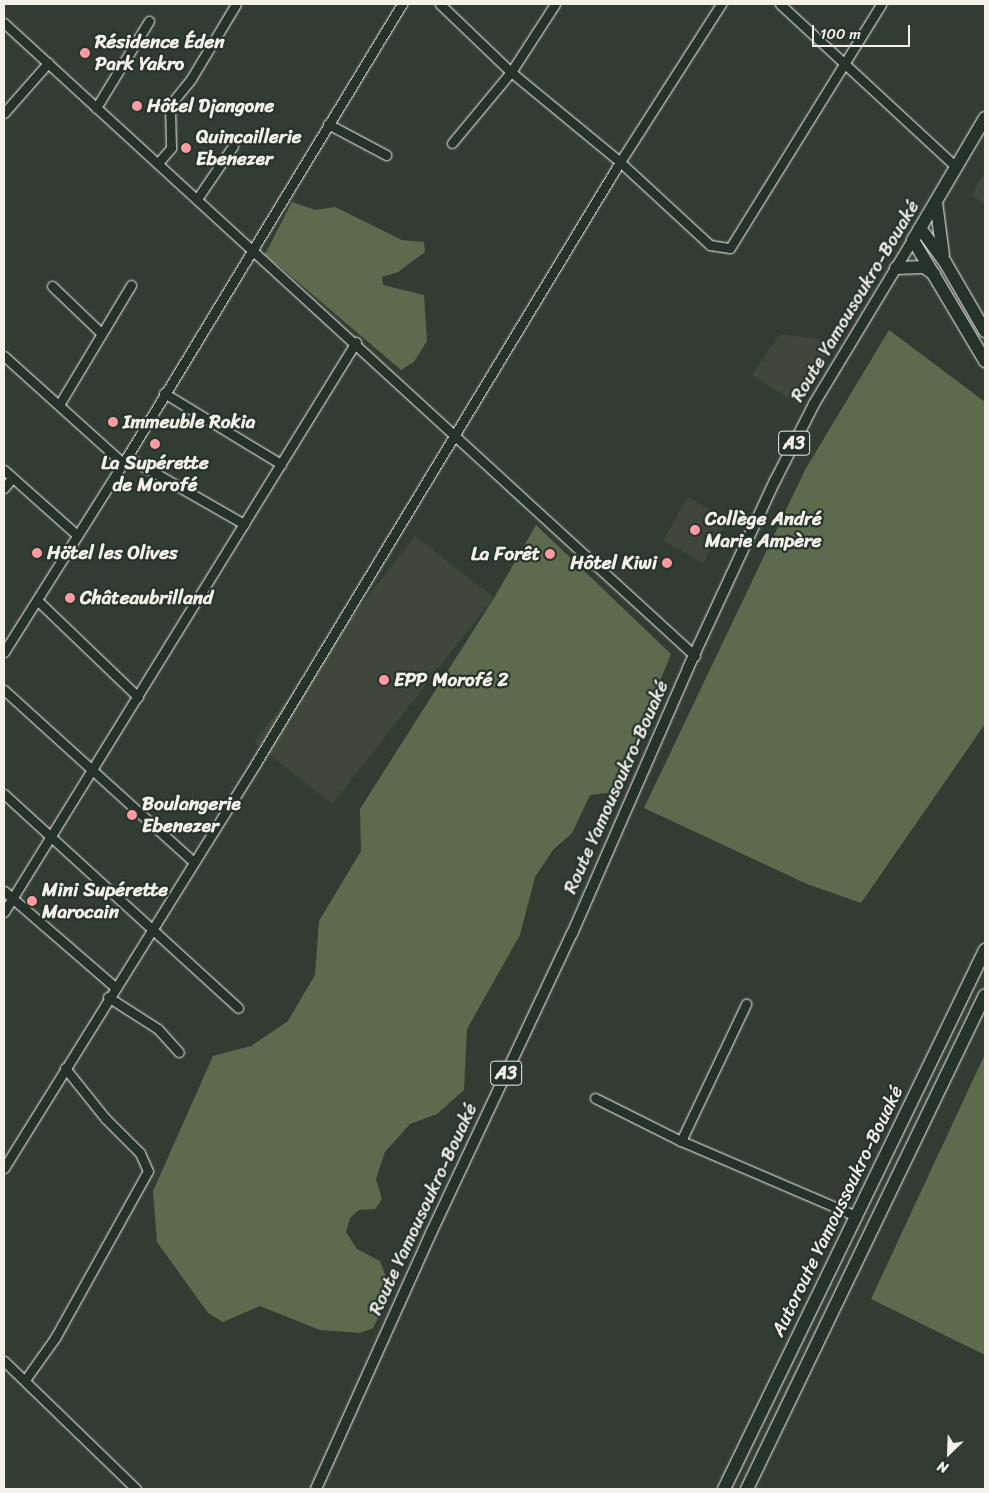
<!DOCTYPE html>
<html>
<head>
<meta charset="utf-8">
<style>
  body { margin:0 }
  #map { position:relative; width:989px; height:1493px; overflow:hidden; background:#323c33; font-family:Sriracha,sans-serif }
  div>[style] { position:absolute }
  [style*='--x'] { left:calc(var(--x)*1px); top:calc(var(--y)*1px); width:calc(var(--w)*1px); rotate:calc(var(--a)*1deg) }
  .built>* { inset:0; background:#41463a; transform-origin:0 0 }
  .green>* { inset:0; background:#5c6b4d }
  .roads { filter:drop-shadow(0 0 1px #f4f1e8) drop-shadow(0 0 1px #f4f1e8) }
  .minor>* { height:9px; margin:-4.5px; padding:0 4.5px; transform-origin:4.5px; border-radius:4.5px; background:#26332d }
  .major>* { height:10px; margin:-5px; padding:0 5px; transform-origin:5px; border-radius:5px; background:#26332d }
  .highway>* { height:12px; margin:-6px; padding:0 6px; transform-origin:6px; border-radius:6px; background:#26332d }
  .dots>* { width:14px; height:14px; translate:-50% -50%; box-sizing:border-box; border:2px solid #26332d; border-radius:50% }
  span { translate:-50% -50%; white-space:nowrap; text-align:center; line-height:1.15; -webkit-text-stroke:4.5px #26332d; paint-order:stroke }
  .shield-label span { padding:1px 4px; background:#26332d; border:1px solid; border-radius:4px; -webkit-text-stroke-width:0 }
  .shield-label { font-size:18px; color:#f4f1e8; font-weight:700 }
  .poi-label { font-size:19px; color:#f4f1e8; font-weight:700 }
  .left { translate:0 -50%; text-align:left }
  .right { translate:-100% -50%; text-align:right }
  .street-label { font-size:19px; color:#f4f1e8 }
  .frame { position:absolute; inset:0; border:5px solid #f4f1e8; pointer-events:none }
  .north { position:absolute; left:924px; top:1428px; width:50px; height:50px; -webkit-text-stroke:4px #26332d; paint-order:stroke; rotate:204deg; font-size:14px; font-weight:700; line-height:20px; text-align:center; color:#f4f1e8 }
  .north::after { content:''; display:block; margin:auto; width:18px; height:22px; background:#f4f1e8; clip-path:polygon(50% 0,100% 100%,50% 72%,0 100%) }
  .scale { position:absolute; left:812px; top:25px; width:98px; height:22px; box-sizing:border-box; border:2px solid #f4f1e8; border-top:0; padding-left:6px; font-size:15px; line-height:18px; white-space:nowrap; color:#f4f1e8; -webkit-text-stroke:4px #26332d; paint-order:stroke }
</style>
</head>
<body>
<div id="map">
  <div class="built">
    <div style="clip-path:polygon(985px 172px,985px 205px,971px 195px)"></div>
    <div style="clip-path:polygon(780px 334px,834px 341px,799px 405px,752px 375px)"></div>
    <div style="left:688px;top:497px;width:46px;height:50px;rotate:30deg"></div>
    <div style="left:415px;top:536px;width:100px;height:262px;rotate:38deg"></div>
  </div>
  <div class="green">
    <div style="clip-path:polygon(292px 202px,315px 210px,335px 207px,402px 240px,424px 242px,425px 252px,398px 272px,382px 277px,383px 285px,424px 295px,427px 341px,414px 362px,401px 370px,265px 254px)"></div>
    <div style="clip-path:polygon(889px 330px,985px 402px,985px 724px,861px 903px,807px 884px,644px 808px,805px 470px)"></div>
    <div style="clip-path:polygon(536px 525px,671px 654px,636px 741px,626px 776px,616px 792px,590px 795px,572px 833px,553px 850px,535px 877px,520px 935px,467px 1029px,464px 1090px,437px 1114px,410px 1124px,385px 1152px,376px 1179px,382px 1199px,375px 1209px,359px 1210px,350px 1218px,346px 1232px,357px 1249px,380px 1261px,388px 1283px,383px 1308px,373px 1328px,360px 1333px,320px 1330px,260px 1306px,223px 1322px,208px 1313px,157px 1242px,153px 1191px,213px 1056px,251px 1046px,288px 1021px,315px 975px,319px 921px,361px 851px,360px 809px,494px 598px)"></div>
    <div style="clip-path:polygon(985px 1054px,985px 1355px,871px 1299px)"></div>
  </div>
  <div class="roads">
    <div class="minor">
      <div style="--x:440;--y:4;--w:98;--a:43.8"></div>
      <div style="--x:511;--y:72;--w:141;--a:39.5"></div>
      <div style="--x:620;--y:162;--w:122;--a:42.7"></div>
      <div style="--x:710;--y:245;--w:20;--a:9"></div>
      <div style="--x:730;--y:248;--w:287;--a:-58.2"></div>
      <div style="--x:780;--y:4;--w:240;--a:42.8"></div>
      <div style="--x:4;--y:23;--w:937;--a:42.49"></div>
      <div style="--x:96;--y:108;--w:102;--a:-58.7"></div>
      <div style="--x:4;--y:113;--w:67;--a:-48.7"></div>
      <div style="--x:328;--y:124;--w:66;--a:28.1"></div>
      <div style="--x:452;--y:143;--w:92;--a:-50.3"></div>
      <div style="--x:511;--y:72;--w:81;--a:-57.1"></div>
      <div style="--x:158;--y:163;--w:20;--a:-49"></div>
      <div style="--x:171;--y:148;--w:43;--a:-91.3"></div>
      <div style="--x:170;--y:105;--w:33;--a:-51"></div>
      <div style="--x:191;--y:79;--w:87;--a:-59"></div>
      <div style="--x:197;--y:199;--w:64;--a:-55.8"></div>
      <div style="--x:52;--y:286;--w:68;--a:43.8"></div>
      <div style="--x:4;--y:356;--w:160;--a:42"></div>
      <div style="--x:164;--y:393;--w:137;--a:31.3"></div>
      <div style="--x:59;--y:405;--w:140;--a:-59"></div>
      <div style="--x:127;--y:457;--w:135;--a:29.8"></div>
      <div style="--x:4;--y:470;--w:98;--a:41.7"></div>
      <div style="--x:4;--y:488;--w:13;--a:-51"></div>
      <div style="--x:37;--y:600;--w:140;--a:43.8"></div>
      <div style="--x:4;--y:652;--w:231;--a:-57.8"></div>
      <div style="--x:127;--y:457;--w:530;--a:-58.74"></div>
      <div style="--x:4;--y:690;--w:256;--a:42.2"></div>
      <div style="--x:4;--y:794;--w:317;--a:42.4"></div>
      <div style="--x:4;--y:891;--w:147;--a:40.9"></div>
      <div style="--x:4;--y:912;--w:670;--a:-58.3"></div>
      <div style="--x:108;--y:997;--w:59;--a:32.6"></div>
      <div style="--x:158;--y:1029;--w:31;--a:48"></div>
      <div style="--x:595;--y:1098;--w:96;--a:26.6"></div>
      <div style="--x:681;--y:1141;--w:190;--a:23.2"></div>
      <div style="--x:681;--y:1141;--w:152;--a:-64.6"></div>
      <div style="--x:4;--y:1168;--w:477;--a:-58.1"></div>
      <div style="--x:256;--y:763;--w:703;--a:-58.8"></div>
      <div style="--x:620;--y:162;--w:188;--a:-57.4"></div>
      <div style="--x:4;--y:1361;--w:184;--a:44.1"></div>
      <div style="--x:25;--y:1380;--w:52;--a:-54.5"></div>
      <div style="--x:55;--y:1338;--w:191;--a:-60.9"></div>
      <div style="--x:148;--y:1171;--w:20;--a:-114"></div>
      <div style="--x:140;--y:1153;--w:49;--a:-135"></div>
      <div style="--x:105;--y:1118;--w:64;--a:-128.7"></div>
    </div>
    <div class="major">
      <div style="--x:316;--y:1489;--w:281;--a:-65.8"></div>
      <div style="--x:431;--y:1233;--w:331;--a:-64.8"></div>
      <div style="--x:572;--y:934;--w:290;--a:-66.4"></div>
      <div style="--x:688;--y:668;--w:206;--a:-65.1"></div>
      <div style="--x:775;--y:481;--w:86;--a:-63.1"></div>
      <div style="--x:814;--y:404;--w:192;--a:-58.9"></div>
    </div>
    <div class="highway">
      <div style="--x:985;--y:118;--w:142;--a:120.5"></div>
      <div style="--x:913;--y:240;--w:141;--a:59.2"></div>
      <div style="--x:936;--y:202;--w:53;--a:82.5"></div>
      <div style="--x:920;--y:228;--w:42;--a:53.7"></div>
      <div style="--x:945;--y:262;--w:80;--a:59.9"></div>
      <div style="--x:896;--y:268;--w:28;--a:-2"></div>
      <div style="--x:924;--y:267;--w:12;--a:35"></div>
      <div style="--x:724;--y:1489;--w:599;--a:-64.16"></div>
      <div style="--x:747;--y:1489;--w:548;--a:-64.28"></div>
    </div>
  </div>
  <div class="dots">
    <div style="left:85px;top:53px;background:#ff9aa2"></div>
    <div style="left:137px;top:106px;background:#ff9aa2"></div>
    <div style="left:186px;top:148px;background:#ff9aa2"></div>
    <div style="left:113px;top:422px;background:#ff9aa2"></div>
    <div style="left:155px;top:444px;background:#ff9aa2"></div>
    <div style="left:695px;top:530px;background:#ff9aa2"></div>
    <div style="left:37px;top:553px;background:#ff9aa2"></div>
    <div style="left:550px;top:554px;background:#ff9aa2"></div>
    <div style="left:667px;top:563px;background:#ff9aa2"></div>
    <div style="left:70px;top:598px;background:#ff9aa2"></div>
    <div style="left:384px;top:680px;background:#ff9aa2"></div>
    <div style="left:132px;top:815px;background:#ff9aa2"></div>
    <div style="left:32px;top:901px;background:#ff9aa2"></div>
  </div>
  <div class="shield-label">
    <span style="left:794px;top:443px">A3</span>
    <span style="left:506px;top:1073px">A3</span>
  </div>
  <div class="poi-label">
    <span class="left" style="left:95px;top:53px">Résidence Éden<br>Park Yakro</span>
    <span class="left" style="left:147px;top:106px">Hôtel Djangone</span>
    <span class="left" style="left:196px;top:148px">Quincaillerie<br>Ebenezer</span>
    <span class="left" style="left:123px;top:422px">Immeuble Rokia</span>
    <span style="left:155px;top:474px">La Supérette<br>de Morofé</span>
    <span class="left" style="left:705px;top:530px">Collège André<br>Marie Ampère</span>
    <span class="left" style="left:47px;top:553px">Hötel les Olives</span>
    <span class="right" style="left:540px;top:554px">La Forêt</span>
    <span class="right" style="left:657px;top:563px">Hôtel Kiwi</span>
    <span class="left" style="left:80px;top:598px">Châteaubrilland</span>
    <span class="left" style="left:394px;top:680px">EPP Morofé 2</span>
    <span class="left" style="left:142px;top:815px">Boulangerie<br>Ebenezer</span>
    <span class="left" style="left:42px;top:901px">Mini Supérette<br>Marocain</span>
  </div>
  <div class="street-label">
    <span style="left:855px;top:301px;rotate:-59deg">Route Yamousoukro-Bouaké</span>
    <span style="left:616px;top:787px;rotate:-66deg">Route Yamousoukro-Bouaké</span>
    <span style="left:423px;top:1209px;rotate:-65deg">Route Yamousoukro-Bouaké</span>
    <span style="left:837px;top:1211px;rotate:-64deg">Autoroute Yamoussoukro-Bouaké</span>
  </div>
  <div class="frame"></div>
  <div class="north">N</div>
  <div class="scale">100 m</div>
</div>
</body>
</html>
